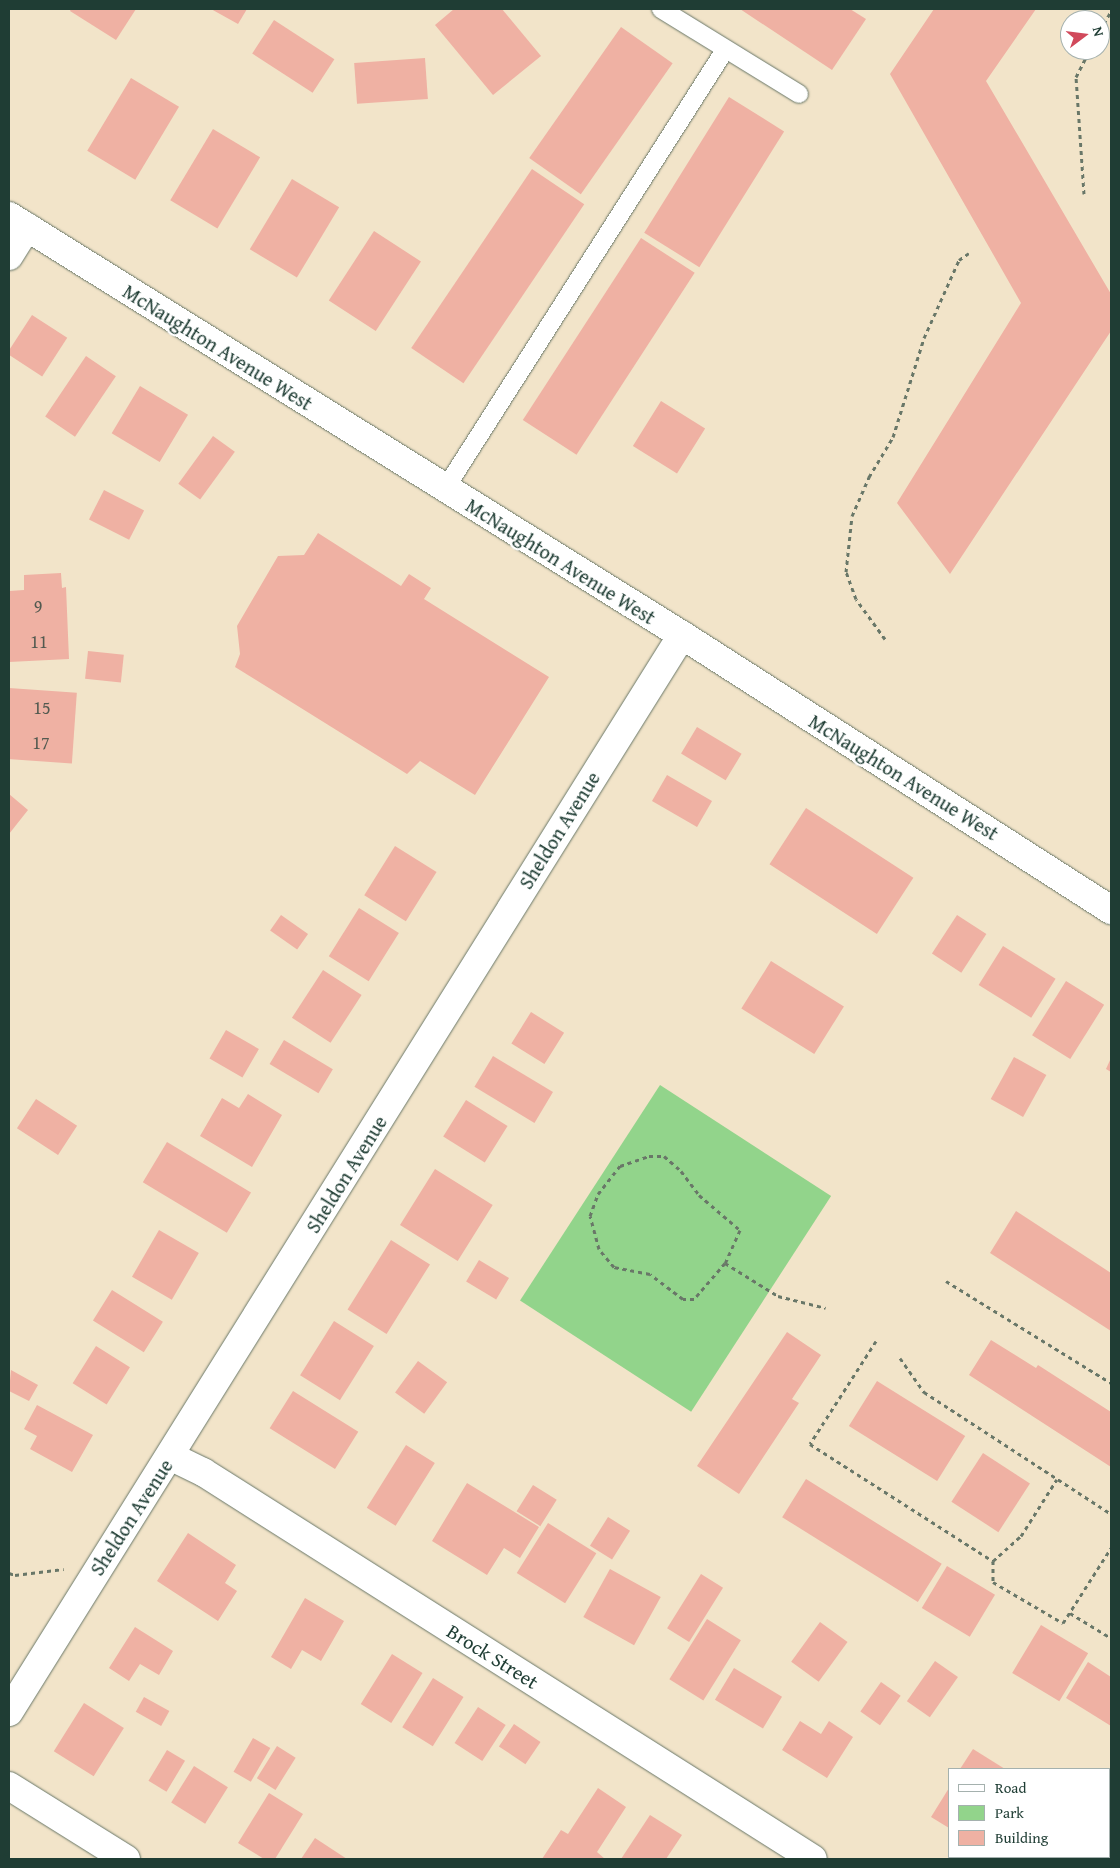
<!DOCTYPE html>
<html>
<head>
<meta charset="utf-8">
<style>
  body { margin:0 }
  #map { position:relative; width:1120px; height:1868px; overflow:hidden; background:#f2e4c9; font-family:"Gentium Book Plus",serif }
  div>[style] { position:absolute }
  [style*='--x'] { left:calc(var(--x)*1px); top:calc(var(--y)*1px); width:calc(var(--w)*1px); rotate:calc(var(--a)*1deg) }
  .green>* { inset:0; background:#92d48b; transform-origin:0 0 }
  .building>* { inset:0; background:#efb1a3; transform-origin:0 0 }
  .path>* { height:3px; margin-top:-1.5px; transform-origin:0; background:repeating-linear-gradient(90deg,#697768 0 4px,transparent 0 8px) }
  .roads { filter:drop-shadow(0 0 1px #697768) drop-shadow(0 0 1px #697768) }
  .service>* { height:18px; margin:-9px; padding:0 9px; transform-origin:9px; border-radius:9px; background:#fff }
  .minor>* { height:28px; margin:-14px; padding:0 14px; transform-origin:14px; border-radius:14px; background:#fff }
  .secondary>* { height:28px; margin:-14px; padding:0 14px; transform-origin:14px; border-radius:14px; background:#fff }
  span { translate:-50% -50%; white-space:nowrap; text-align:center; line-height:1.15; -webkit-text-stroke:5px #fff; paint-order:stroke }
  .number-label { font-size:18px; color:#535a50 }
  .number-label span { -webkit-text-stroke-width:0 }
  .street-label { font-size:20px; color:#1f3d34 }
  .frame { position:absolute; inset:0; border:10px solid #1f3d34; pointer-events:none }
  .legend { position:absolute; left:948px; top:1768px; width:162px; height:90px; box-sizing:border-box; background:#fff; border:1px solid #a5b1ae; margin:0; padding:6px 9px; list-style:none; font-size:15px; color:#1f3d34 }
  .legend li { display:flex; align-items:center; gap:10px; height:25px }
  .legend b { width:25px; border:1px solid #a5b1ae }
  .north { position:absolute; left:1060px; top:10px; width:50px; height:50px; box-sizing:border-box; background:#fff; border:1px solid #a5b1ae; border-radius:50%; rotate:75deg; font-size:14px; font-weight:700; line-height:20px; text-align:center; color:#1f3d34 }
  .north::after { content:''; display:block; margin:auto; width:18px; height:22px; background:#d1495b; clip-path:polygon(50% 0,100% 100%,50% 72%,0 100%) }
</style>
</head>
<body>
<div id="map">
  <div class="green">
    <div style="left:660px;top:1085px;width:204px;height:257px;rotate:33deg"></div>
  </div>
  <div class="building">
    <div style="clip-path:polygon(71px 9px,136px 9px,116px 40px,70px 11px)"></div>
    <div style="clip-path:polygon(211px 9px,247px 9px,238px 24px)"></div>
    <div style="clip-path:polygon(454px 9px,502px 9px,541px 56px,493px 95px,435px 25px)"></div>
    <div style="clip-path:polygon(740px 9px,850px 9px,866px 19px,832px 70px)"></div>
    <div style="clip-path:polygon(934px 9px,1036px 9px,986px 81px,1111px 294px,1111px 331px,950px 574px,897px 503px,1021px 303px,890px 74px)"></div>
    <div style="left:274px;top:20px;width:72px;height:40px;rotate:33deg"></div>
    <div style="left:621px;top:27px;width:63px;height:160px;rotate:35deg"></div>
    <div style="left:425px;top:58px;width:41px;height:71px;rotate:86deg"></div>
    <div style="left:131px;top:78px;width:56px;height:85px;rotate:31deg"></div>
    <div style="left:729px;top:97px;width:65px;height:160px;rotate:32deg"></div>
    <div style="left:213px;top:129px;width:55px;height:83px;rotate:31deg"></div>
    <div style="left:532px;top:169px;width:63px;height:216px;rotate:34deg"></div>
    <div style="left:292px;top:179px;width:55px;height:82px;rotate:31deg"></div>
    <div style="left:374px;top:231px;width:56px;height:83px;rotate:33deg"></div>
    <div style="left:641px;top:238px;width:64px;height:217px;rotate:33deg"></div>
    <div style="left:32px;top:315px;width:42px;height:46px;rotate:33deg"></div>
    <div style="left:86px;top:356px;width:36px;height:73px;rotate:34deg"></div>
    <div style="left:140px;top:386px;width:56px;height:55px;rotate:31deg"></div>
    <div style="left:661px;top:401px;width:52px;height:53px;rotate:32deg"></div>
    <div style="left:213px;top:436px;width:27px;height:59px;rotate:36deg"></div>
    <div style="left:104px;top:490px;width:45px;height:33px;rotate:27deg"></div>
    <div style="clip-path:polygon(318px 533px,401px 586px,409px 574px,431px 588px,424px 599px,549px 677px,475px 795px,420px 761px,407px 774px,235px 667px,240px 654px,237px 626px,278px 556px,304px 555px)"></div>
    <div style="clip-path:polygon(61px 573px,62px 588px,66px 587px,69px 659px,9px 662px,9px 591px,24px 590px,24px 575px)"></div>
    <div style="left:88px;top:651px;width:36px;height:28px;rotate:6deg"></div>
    <div style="left:9px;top:688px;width:68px;height:71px;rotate:4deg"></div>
    <div style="left:697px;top:727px;width:52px;height:31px;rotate:31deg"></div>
    <div style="left:667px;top:775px;width:52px;height:30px;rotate:30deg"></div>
    <div style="clip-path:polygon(9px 794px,28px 810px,9px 834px)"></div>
    <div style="left:806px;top:808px;width:128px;height:67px;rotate:33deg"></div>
    <div style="left:395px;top:846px;width:49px;height:58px;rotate:32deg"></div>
    <div style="left:359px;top:908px;width:47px;height:57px;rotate:32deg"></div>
    <div style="left:281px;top:915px;width:33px;height:19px;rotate:35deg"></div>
    <div style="left:957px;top:915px;width:35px;height:46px;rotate:33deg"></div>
    <div style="left:1003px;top:946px;width:62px;height:46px;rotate:32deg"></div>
    <div style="left:771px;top:961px;width:86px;height:56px;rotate:32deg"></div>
    <div style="left:323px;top:970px;width:46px;height:57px;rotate:33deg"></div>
    <div style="left:1066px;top:981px;width:45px;height:64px;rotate:32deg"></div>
    <div style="left:531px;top:1012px;width:39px;height:37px;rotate:32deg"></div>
    <div style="left:226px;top:1030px;width:38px;height:33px;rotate:30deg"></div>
    <div style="left:284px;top:1040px;width:57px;height:28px;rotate:31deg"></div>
    <div style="left:493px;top:1056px;width:70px;height:36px;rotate:31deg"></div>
    <div style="left:1014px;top:1057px;width:37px;height:48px;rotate:29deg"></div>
    <div style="clip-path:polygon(1111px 1058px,1111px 1072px,1106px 1069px)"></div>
    <div style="clip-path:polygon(248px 1094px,282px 1115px,252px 1167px,200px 1136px,222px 1098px,239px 1108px)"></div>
    <div style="left:36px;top:1099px;width:49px;height:35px;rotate:33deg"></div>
    <div style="left:466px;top:1100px;width:49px;height:43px;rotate:32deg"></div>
    <div style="left:167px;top:1142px;width:98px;height:47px;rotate:31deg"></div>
    <div style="left:435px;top:1169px;width:68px;height:66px;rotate:32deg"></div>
    <div style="clip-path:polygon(1016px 1211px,1111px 1273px,1111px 1331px,990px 1253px)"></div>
    <div style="left:159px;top:1230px;width:46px;height:54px;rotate:30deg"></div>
    <div style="left:391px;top:1240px;width:46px;height:82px;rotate:32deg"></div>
    <div style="left:479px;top:1260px;width:35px;height:25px;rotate:31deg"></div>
    <div style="left:112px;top:1290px;width:60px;height:36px;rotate:32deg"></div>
    <div style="left:334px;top:1321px;width:47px;height:64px;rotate:32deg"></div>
    <div style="clip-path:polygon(787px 1332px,821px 1355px,792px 1399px,799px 1403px,739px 1494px,697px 1466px)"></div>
    <div style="clip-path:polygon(991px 1340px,1036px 1368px,1038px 1365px,1111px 1412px,1111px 1467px,969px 1375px)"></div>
    <div style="left:96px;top:1346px;width:40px;height:44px;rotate:32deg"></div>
    <div style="left:418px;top:1361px;width:36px;height:39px;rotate:36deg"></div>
    <div style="clip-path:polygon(11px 1370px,38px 1385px,29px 1401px,9px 1391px)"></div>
    <div style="left:877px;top:1381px;width:104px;height:53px;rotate:32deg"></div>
    <div style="left:293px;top:1391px;width:77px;height:44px;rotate:32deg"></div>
    <div style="clip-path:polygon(37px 1405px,93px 1435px,72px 1472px,30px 1449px,37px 1436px,24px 1429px)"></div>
    <div style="left:406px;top:1445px;width:34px;height:74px;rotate:32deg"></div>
    <div style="left:983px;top:1453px;width:56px;height:58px;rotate:33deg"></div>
    <div style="left:806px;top:1479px;width:160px;height:45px;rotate:32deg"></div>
    <div style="clip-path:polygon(467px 1483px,539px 1527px,520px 1558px,504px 1548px,487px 1575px,432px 1541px)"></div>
    <div style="left:533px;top:1485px;width:28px;height:31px;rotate:32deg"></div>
    <div style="left:608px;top:1517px;width:26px;height:34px;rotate:32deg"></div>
    <div style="left:548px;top:1523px;width:57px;height:59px;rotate:32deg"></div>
    <div style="clip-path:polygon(188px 1533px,236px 1565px,225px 1583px,237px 1591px,218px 1621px,157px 1581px)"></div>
    <div style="left:947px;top:1566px;width:56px;height:49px;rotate:31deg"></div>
    <div style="left:610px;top:1569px;width:58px;height:55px;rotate:29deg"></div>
    <div style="left:701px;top:1574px;width:26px;height:64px;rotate:32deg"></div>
    <div style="clip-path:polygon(305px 1598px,344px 1621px,321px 1661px,302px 1650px,291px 1669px,271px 1657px)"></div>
    <div style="left:707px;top:1619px;width:40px;height:71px;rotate:32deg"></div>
    <div style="left:820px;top:1622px;width:34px;height:49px;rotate:36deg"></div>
    <div style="left:1041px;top:1625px;width:55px;height:56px;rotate:31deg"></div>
    <div style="clip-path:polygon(135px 1627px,173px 1651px,159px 1675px,140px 1664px,129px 1681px,109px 1668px)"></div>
    <div style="left:392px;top:1654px;width:36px;height:59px;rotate:32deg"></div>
    <div style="left:935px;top:1661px;width:28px;height:49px;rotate:35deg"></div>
    <div style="clip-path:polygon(1088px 1662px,1111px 1677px,1111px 1726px,1066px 1698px)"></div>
    <div style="left:734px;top:1668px;width:56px;height:37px;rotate:31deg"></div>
    <div style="left:433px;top:1678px;width:36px;height:58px;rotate:32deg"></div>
    <div style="left:881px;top:1682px;width:24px;height:36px;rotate:35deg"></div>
    <div style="left:144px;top:1697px;width:29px;height:17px;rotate:29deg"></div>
    <div style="left:84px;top:1703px;width:47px;height:57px;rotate:32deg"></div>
    <div style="left:478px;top:1707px;width:33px;height:43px;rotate:33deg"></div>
    <div style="clip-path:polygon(800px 1721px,821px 1734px,829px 1721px,853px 1737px,827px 1778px,782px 1750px)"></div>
    <div style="left:514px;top:1724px;width:32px;height:27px;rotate:34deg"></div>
    <div style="left:253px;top:1738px;width:20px;height:39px;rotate:30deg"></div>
    <div style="left:277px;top:1746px;width:22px;height:38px;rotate:32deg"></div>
    <div style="clip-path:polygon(973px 1749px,1005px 1769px,960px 1769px)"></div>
    <div style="left:167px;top:1750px;width:21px;height:36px;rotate:31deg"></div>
    <div style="left:194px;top:1766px;width:40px;height:43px;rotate:32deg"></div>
    <div style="clip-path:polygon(598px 1788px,626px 1807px,597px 1852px,605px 1859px,542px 1859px,561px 1830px,568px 1834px)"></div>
    <div style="clip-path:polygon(949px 1788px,949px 1828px,931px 1817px)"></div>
    <div style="clip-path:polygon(269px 1793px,303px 1814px,275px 1859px,264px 1859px,238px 1843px)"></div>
    <div style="clip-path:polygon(650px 1815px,682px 1835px,666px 1859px,621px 1859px)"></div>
    <div style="clip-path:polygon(1109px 1834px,1111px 1859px,1092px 1859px,1109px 1857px)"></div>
    <div style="clip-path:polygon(315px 1838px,347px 1859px,301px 1859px)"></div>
    <div style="clip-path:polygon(1001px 1857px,1082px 1857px,999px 1859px)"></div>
  </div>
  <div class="path">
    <div style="--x:1100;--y:31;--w:23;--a:-61"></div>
    <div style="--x:1084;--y:194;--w:117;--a:-93.9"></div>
    <div style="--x:1076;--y:77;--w:30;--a:-63"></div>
    <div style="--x:885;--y:639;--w:49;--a:-125.9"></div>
    <div style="--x:856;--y:599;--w:29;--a:-110"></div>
    <div style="--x:846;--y:572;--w:56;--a:-83.9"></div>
    <div style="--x:852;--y:516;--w:43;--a:-66.4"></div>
    <div style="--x:869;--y:477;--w:47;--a:-59"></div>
    <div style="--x:893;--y:437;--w:104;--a:-72.6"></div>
    <div style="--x:924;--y:338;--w:85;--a:-65.8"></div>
    <div style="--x:959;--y:260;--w:12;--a:-35"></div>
    <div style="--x:649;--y:1156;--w:15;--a:0"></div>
    <div style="--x:664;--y:1156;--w:23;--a:41"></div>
    <div style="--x:681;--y:1171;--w:30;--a:53"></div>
    <div style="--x:699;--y:1195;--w:54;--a:40.5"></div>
    <div style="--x:740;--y:1230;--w:36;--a:114"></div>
    <div style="--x:725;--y:1263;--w:48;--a:130.7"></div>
    <div style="--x:694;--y:1299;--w:11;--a:180"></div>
    <div style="--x:683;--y:1299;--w:41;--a:-142.9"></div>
    <div style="--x:650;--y:1274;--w:37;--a:-169"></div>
    <div style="--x:614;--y:1267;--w:23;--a:-130"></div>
    <div style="--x:599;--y:1249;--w:34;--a:-105"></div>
    <div style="--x:590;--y:1216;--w:23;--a:-70"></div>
    <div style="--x:598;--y:1194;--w:36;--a:-52"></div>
    <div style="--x:620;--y:1166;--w:31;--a:-19"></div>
    <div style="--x:725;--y:1263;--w:62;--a:31.9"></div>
    <div style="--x:778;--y:1296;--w:49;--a:14"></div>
    <div style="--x:946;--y:1281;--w:194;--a:31.7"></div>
    <div style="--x:876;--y:1341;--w:122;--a:122.7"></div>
    <div style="--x:810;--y:1444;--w:217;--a:32.6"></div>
    <div style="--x:993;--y:1561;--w:21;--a:90"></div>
    <div style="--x:993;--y:1582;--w:81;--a:30.4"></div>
    <div style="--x:1063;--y:1623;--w:89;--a:-57.4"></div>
    <div style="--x:900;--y:1358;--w:42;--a:54.8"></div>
    <div style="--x:924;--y:1392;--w:223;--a:33.1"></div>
    <div style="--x:993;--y:1561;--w:38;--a:-42"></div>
    <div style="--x:1021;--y:1536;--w:67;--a:-57.7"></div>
    <div style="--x:9;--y:1573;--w:6;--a:18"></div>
    <div style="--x:15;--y:1575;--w:49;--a:-7"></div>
    <div style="--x:1070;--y:1613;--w:48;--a:31.4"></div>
  </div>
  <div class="roads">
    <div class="service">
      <div style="--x:661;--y:9;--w:162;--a:31.6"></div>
      <div style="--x:445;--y:489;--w:521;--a:-57.47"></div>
    </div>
    <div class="minor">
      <div style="--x:9;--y:256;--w:34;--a:-58"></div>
      <div style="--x:170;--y:1456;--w:37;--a:26"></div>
      <div style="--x:203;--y:1472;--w:722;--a:32.39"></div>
      <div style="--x:9;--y:1712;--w:1270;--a:-58"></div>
      <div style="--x:9;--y:1786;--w:138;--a:32"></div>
    </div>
    <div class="secondary">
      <div style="--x:9;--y:216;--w:793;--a:31.91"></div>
      <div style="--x:682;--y:635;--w:510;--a:32.66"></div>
    </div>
  </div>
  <div class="number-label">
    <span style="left:38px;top:607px">9</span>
    <span style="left:39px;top:642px">11</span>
    <span style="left:42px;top:708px">15</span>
    <span style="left:41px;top:743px">17</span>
  </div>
  <div class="street-label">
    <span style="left:218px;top:347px;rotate:32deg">McNaughton Avenue West</span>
    <span style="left:561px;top:561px;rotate:32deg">McNaughton Avenue West</span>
    <span style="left:904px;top:777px;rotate:32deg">McNaughton Avenue West</span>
    <span style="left:559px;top:830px;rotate:-58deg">Sheldon Avenue</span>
    <span style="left:346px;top:1174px;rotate:-58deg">Sheldon Avenue</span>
    <span style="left:131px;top:1517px;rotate:-57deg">Sheldon Avenue</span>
    <span style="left:493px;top:1656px;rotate:32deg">Brock Street</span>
  </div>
  <div class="frame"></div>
  <ul class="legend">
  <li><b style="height:6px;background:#fff"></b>Road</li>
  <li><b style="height:14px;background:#92d48b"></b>Park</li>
  <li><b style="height:14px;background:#efb1a3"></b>Building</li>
  </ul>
  <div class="north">N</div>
</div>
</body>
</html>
